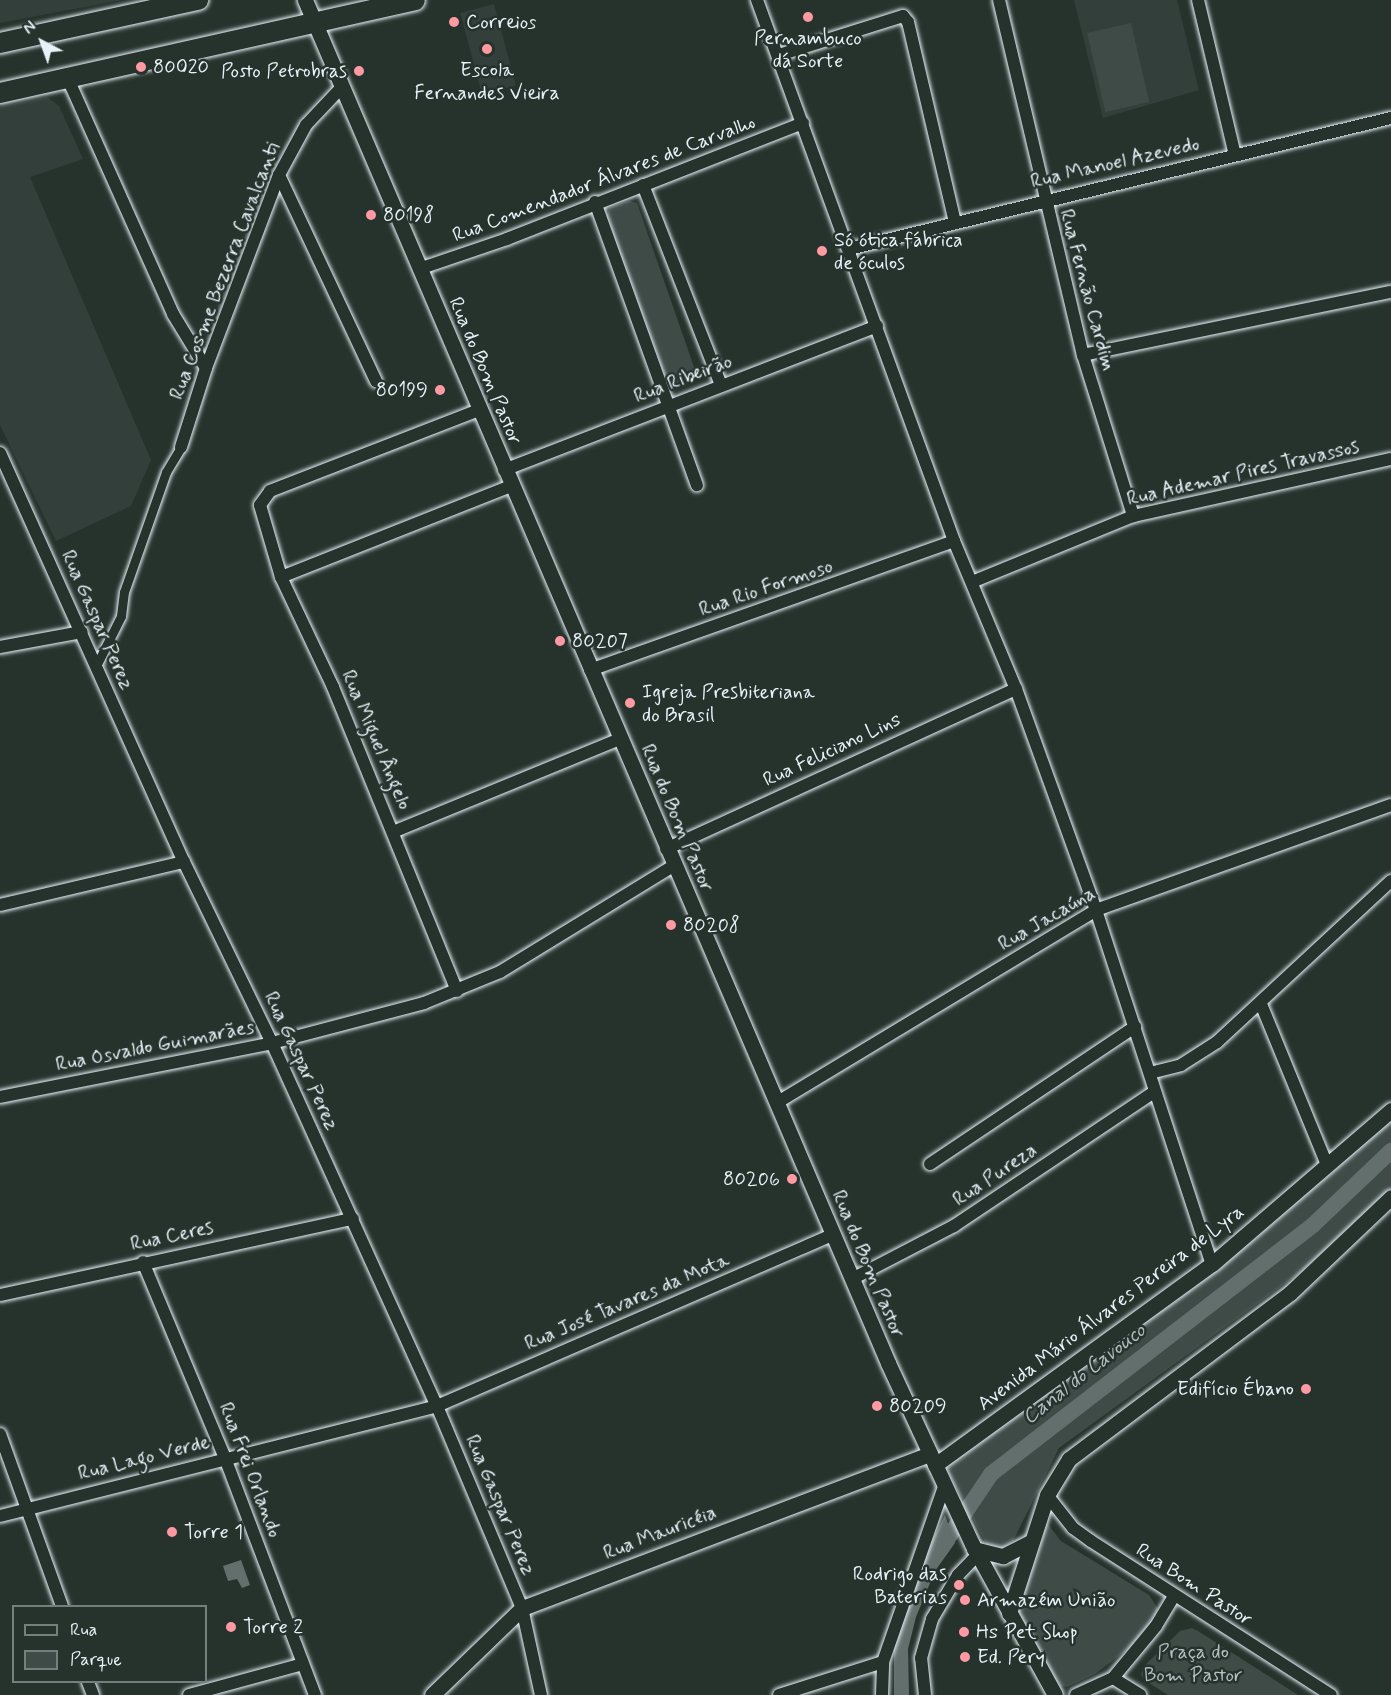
<!DOCTYPE html>
<html>
<head>
<meta charset="utf-8">
<style>
  body { margin:0 }
  #map { position:relative; width:1391px; height:1695px; overflow:hidden; background:#26332d; font-family:Mynerve,sans-serif }
  div>[style] { position:absolute }
  [style*='--x'] { left:calc(var(--x)*1px); top:calc(var(--y)*1px); width:calc(var(--w)*1px); rotate:calc(var(--a)*1deg) }
  .built>* { inset:0; background:#333f3a; transform-origin:0 0 }
  .green>* { inset:0; background:#3e4b47; transform-origin:0 0 }
  .water>* { inset:0; background:#636f6d }
  .canal>* { height:16px; margin:-8px; padding:0 8px; transform-origin:8px; border-radius:8px; background:#636f6d }
  .roads { filter:drop-shadow(0 0 2px #e8f1f8) drop-shadow(0 0 2px #e8f1f8) }
  .pedestrian>* { height:9px; margin:-4.5px; padding:0 4.5px; transform-origin:4.5px; border-radius:4.5px; background:#26332d }
  .minor>* { height:12px; margin:-6px; padding:0 6px; transform-origin:6px; border-radius:6px; background:#26332d }
  .tertiary>* { height:15px; margin:-7.5px; padding:0 7.5px; transform-origin:7.5px; border-radius:7.5px; background:#26332d }
  .primary>* { height:20px; margin:-10px; padding:0 10px; transform-origin:10px; border-radius:10px; background:#26332d }
  .dots>* { width:16px; height:16px; translate:-50% -50%; box-sizing:border-box; border:3px solid #26332d; border-radius:50% }
  span { translate:-50% -50%; white-space:nowrap; text-align:center; line-height:1.15; -webkit-text-stroke:5px #26332d; paint-order:stroke }
  .poi-label { font-size:20px; color:#e8f1f8 }
  .left { translate:0 -50%; text-align:left }
  .right { translate:-100% -50%; text-align:right }
  .street-label { font-size:20px; color:#e8f1f8 }
  .park-label { font-size:20px; color:#b5bfc3 }
  .water-label { font-size:21px; color:#b3bdc0; font-style:italic }
  .legend { position:absolute; left:12px; top:1605px; width:195px; height:78px; box-sizing:border-box; background:#26332d; border:2px solid #747f7e; margin:0; padding:8px 10px; list-style:none; font-size:18px; color:#e8f1f8 }
  .legend li { display:flex; align-items:center; gap:12px; height:30px }
  .legend b { width:30px; border:2px solid #747f7e }
  .north { position:absolute; left:12px; top:12px; width:60px; height:60px; -webkit-text-stroke:4px #26332d; paint-order:stroke; rotate:319deg; font-size:16px; font-weight:700; line-height:24px; text-align:center; color:#e8f1f8 }
  .north::after { content:''; display:block; margin:auto; width:21px; height:27px; background:#e8f1f8; clip-path:polygon(50% 0,100% 100%,50% 72%,0 100%) }
</style>
</head>
<body>
<div id="map">
  <div class="built">
    <div style="clip-path:polygon(0 0,122px 0,0 23px)"></div>
    <div style="clip-path:polygon(1074px 0,1177px 0,1199px 90px,1103px 118px)"></div>
    <div style="left:494px;top:4px;width:84px;height:35px;rotate:75deg"></div>
    <div style="clip-path:polygon(47px 97px,59px 106px,83px 159px,30px 177px,151px 460px,131px 506px,56px 541px,0 425px,0 107px)"></div>
  </div>
  <div class="green">
    <div style="left:1131px;top:23px;width:81px;height:45px;rotate:77deg"></div>
    <div style="clip-path:polygon(629px 201px,637px 203px,695px 370px,690px 383px,677px 388px,668px 388px,606px 216px,610px 207px)"></div>
    <div style="clip-path:polygon(1391px 1116px,1391px 1191px,1298px 1274px,1059px 1448px,1013px 1541px,1000px 1550px,989px 1549px,948px 1472px,950px 1461px)"></div>
    <div style="clip-path:polygon(1043px 1518px,1061px 1541px,1149px 1595px,1158px 1609px,1145px 1636px,1095px 1674px,1067px 1687px,1056px 1685px,1013px 1617px)"></div>
    <div style="clip-path:polygon(1192px 1628px,1198px 1631px,1298px 1695px,1168px 1695px,1144px 1680px,1141px 1674px,1144px 1666px,1180px 1631px)"></div>
  </div>
  <div class="water">
    <div style="clip-path:polygon(945px 1515px,955px 1543px,935px 1571px,916px 1617px,908px 1649px,909px 1695px,894px 1695px,894px 1646px,919px 1567px)"></div>
    <div style="clip-path:polygon(241px 1560px,250px 1585px,242px 1588px,237px 1579px,228px 1581px,223px 1566px)"></div>
  </div>
  <div class="canal">
    <div style="--x:940;--y:1550;--w:92;--a:-56.1"></div>
    <div style="--x:991;--y:1474;--w:407;--a:-37.7"></div>
    <div style="--x:1313;--y:1225;--w:108;--a:-43.5"></div>
  </div>
  <div class="roads">
    <div class="pedestrian">
      <div style="--x:96;--y:666;--w:56;--a:-63.4"></div>
      <div style="--x:121;--y:616;--w:24;--a:-83"></div>
      <div style="--x:124;--y:592;--w:127;--a:-70.7"></div>
      <div style="--x:166;--y:472;--w:29;--a:-59"></div>
    </div>
    <div class="minor">
      <div style="--x:757;--y:0;--w:576;--a:69.99"></div>
      <div style="--x:954;--y:541;--w:160;--a:67.3"></div>
      <div style="--x:1016;--y:689;--w:235;--a:70.1"></div>
      <div style="--x:1096;--y:910;--w:373;--a:71.9"></div>
      <div style="--x:999;--y:0;--w:365;--a:76.7"></div>
      <div style="--x:1083;--y:355;--w:169;--a:72.7"></div>
      <div style="--x:1198;--y:0;--w:159;--a:76.6"></div>
      <div style="--x:779;--y:55;--w:130;--a:-17.5"></div>
      <div style="--x:903;--y:16;--w:8;--a:50"></div>
      <div style="--x:908;--y:22;--w:205;--a:76.8"></div>
      <div style="--x:68;--y:79;--w:257;--a:65.9"></div>
      <div style="--x:173;--y:314;--w:63;--a:58.6"></div>
      <div style="--x:279;--y:175;--w:228;--a:64.8"></div>
      <div style="--x:643;--y:185;--w:215;--a:68.7"></div>
      <div style="--x:595;--y:202;--w:301;--a:70.2"></div>
      <div style="--x:849;--y:249;--w:558;--a:-13.59"></div>
      <div style="--x:419;--y:269;--w:93;--a:-18.8"></div>
      <div style="--x:507;--y:239;--w:318;--a:-21.4"></div>
      <div style="--x:1083;--y:355;--w:314;--a:-11.6"></div>
      <div style="--x:181;--y:447;--w:83;--a:-72.4"></div>
      <div style="--x:206;--y:368;--w:206;--a:-69.3"></div>
      <div style="--x:279;--y:175;--w:57;--a:-61.6"></div>
      <div style="--x:306;--y:125;--w:50;--a:-46.6"></div>
      <div style="--x:0;--y:453;--w:448;--a:65.8"></div>
      <div style="--x:184;--y:862;--w:201;--a:64.1"></div>
      <div style="--x:272;--y:1043;--w:399;--a:65.6"></div>
      <div style="--x:437;--y:1406;--w:219;--a:67.2"></div>
      <div style="--x:522;--y:1608;--w:89;--a:77.7"></div>
      <div style="--x:504;--y:470;--w:400;--a:-21.1"></div>
      <div style="--x:281;--y:577;--w:247;--a:-21.6"></div>
      <div style="--x:972;--y:582;--w:174;--a:-22.3"></div>
      <div style="--x:1133;--y:516;--w:264;--a:-12.5"></div>
      <div style="--x:0;--y:647;--w:83;--a:-10.4"></div>
      <div style="--x:590;--y:670;--w:386;--a:-19.5"></div>
      <div style="--x:393;--y:832;--w:245;--a:-22.3"></div>
      <div style="--x:666;--y:849;--w:385;--a:-24.6"></div>
      <div style="--x:0;--y:905;--w:189;--a:-13.2"></div>
      <div style="--x:457;--y:991;--w:328;--a:-112.2"></div>
      <div style="--x:333;--y:687;--w:122;--a:-115.3"></div>
      <div style="--x:281;--y:577;--w:75;--a:-106.3"></div>
      <div style="--x:260;--y:505;--w:17;--a:-54"></div>
      <div style="--x:270;--y:491;--w:224;--a:-21.2"></div>
      <div style="--x:1261;--y:1004;--w:176;--a:67.7"></div>
      <div style="--x:1150;--y:1073;--w:32;--a:-14"></div>
      <div style="--x:1181;--y:1065;--w:43;--a:-32.6"></div>
      <div style="--x:1217;--y:1042;--w:237;--a:-42.8"></div>
      <div style="--x:0;--y:1097;--w:277;--a:-11.2"></div>
      <div style="--x:272;--y:1043;--w:157;--a:-14.7"></div>
      <div style="--x:424;--y:1003;--w:82;--a:-22.2"></div>
      <div style="--x:500;--y:972;--w:203;--a:-31.5"></div>
      <div style="--x:778;--y:1102;--w:371;--a:-31.1"></div>
      <div style="--x:1096;--y:910;--w:313;--a:-19.6"></div>
      <div style="--x:930;--y:1164;--w:247;--a:-33.8"></div>
      <div style="--x:143;--y:1262;--w:212;--a:67.3"></div>
      <div style="--x:225;--y:1458;--w:254;--a:69.2"></div>
      <div style="--x:852;--y:1279;--w:115;--a:-27.5"></div>
      <div style="--x:954;--y:1226;--w:241;--a:-33.8"></div>
      <div style="--x:0;--y:1295;--w:361;--a:-12.2"></div>
      <div style="--x:0;--y:1434;--w:183;--a:70.2"></div>
      <div style="--x:1047;--y:1495;--w:42;--a:51.8"></div>
      <div style="--x:1073;--y:1528;--w:22;--a:36"></div>
      <div style="--x:1091;--y:1541;--w:285;--a:32.7"></div>
      <div style="--x:0;--y:1516;--w:451;--a:-14.1"></div>
      <div style="--x:437;--y:1406;--w:431;--a:-23.4"></div>
      <div style="--x:1113;--y:1678;--w:32;--a:32"></div>
      <div style="--x:88;--y:1682;--w:14;--a:69"></div>
      <div style="--x:189;--y:1695;--w:118;--a:-15.2"></div>
      <div style="--x:779;--y:1695;--w:109;--a:-17.6"></div>
      <div style="--x:882;--y:1695;--w:33;--a:-88"></div>
      <div style="--x:883;--y:1662;--w:185;--a:-70.8"></div>
      <div style="--x:925;--y:1695;--w:37;--a:-96"></div>
      <div style="--x:921;--y:1658;--w:41;--a:-74.2"></div>
      <div style="--x:932;--y:1619;--w:51;--a:-59.4"></div>
      <div style="--x:958;--y:1575;--w:28;--a:-46"></div>
      <div style="--x:1076;--y:1695;--w:41;--a:-24.7"></div>
      <div style="--x:1113;--y:1678;--w:67;--a:-50.4"></div>
      <div style="--x:1156;--y:1626;--w:35;--a:-59"></div>
    </div>
    <div class="tertiary">
      <div style="--x:305;--y:0;--w:1482;--a:66.84"></div>
      <div style="--x:888;--y:1363;--w:200;--a:65.1"></div>
      <div style="--x:972;--y:1544;--w:172;--a:61.2"></div>
      <div style="--x:935;--y:1465;--w:342;--a:-36"></div>
      <div style="--x:1212;--y:1264;--w:236;--a:-40.7"></div>
      <div style="--x:974;--y:1549;--w:30;--a:14"></div>
      <div style="--x:1003;--y:1556;--w:31;--a:-27"></div>
      <div style="--x:1009;--y:1613;--w:124;--a:-72.1"></div>
      <div style="--x:1047;--y:1495;--w:42;--a:-58.6"></div>
      <div style="--x:1069;--y:1459;--w:276;--a:-36.9"></div>
      <div style="--x:1290;--y:1293;--w:139;--a:-43.5"></div>
      <div style="--x:432;--y:1695;--w:125;--a:-44"></div>
      <div style="--x:522;--y:1608;--w:436;--a:-20.7"></div>
    </div>
    <div class="primary">
      <div style="--x:0;--y:43;--w:203;--a:-12.3"></div>
      <div style="--x:0;--y:93;--w:425;--a:-12.6"></div>
    </div>
  </div>
  <div class="dots">
    <div style="left:808px;top:17px;background:#ff9aa2"></div>
    <div style="left:454px;top:22px;background:#ff9aa2"></div>
    <div style="left:487px;top:49px;background:#ff9aa2"></div>
    <div style="left:141px;top:67px;background:#ff9aa2"></div>
    <div style="left:359px;top:71px;background:#ff9aa2"></div>
    <div style="left:371px;top:215px;background:#ff9aa2"></div>
    <div style="left:822px;top:251px;background:#ff9aa2"></div>
    <div style="left:440px;top:390px;background:#ff9aa2"></div>
    <div style="left:560px;top:641px;background:#ff9aa2"></div>
    <div style="left:630px;top:703px;background:#ff9aa2"></div>
    <div style="left:671px;top:925px;background:#ff9aa2"></div>
    <div style="left:792px;top:1179px;background:#ff9aa2"></div>
    <div style="left:1306px;top:1389px;background:#ff9aa2"></div>
    <div style="left:877px;top:1406px;background:#ff9aa2"></div>
    <div style="left:172px;top:1532px;background:#ff9aa2"></div>
    <div style="left:959px;top:1585px;background:#ff9aa2"></div>
    <div style="left:965px;top:1600px;background:#ff9aa2"></div>
    <div style="left:231px;top:1627px;background:#ff9aa2"></div>
    <div style="left:964px;top:1632px;background:#ff9aa2"></div>
    <div style="left:965px;top:1657px;background:#ff9aa2"></div>
  </div>
  <div class="poi-label">
    <span class="left" style="left:466px;top:22px">Correios</span>
    <span style="left:808px;top:50px">Pernambuco<br>dá Sorte</span>
    <span class="left" style="left:153px;top:67px">80020</span>
    <span style="left:487px;top:82px">Escola<br>Fernandes Vieira</span>
    <span class="right" style="left:347px;top:71px">Posto Petrobras</span>
    <span class="left" style="left:383px;top:215px">80198</span>
    <span class="left" style="left:834px;top:252px">Só ótica fábrica<br>de óculos</span>
    <span class="right" style="left:428px;top:390px">80199</span>
    <span class="left" style="left:572px;top:641px">80207</span>
    <span class="left" style="left:642px;top:704px">Igreja Presbiteriana<br>do Brasil</span>
    <span class="left" style="left:683px;top:925px">80208</span>
    <span class="right" style="left:780px;top:1179px">80206</span>
    <span class="right" style="left:1294px;top:1389px">Edifício Ébano</span>
    <span class="left" style="left:889px;top:1406px">80209</span>
    <span class="left" style="left:184px;top:1532px">Torre 1</span>
    <span class="right" style="left:947px;top:1586px">Rodrigo das<br>Baterias</span>
    <span class="left" style="left:977px;top:1600px">Armazém União</span>
    <span class="left" style="left:243px;top:1627px">Torre 2</span>
    <span class="left" style="left:976px;top:1632px">Hs Pet Shop</span>
    <span class="left" style="left:977px;top:1657px">Ed. Pery</span>
  </div>
  <div class="street-label">
    <span style="left:1115px;top:163px;rotate:-13deg">Rua Manoel Azevedo</span>
    <span style="left:604px;top:179px;rotate:-21deg">Rua Comendador Álvares de Carvalho</span>
    <span style="left:225px;top:271px;rotate:-69deg">Rua Cosme Bezerra Cavalcanti</span>
    <span style="left:1087px;top:290px;rotate:75deg">Rua Fernão Cardim</span>
    <span style="left:485px;top:371px;rotate:67deg">Rua do Bom Pastor</span>
    <span style="left:683px;top:379px;rotate:-21deg">Rua Ribeirão</span>
    <span style="left:1243px;top:473px;rotate:-13deg">Rua Ademar Pires Travassos</span>
    <span style="left:766px;top:588px;rotate:-19deg">Rua Rio Formoso</span>
    <span style="left:97px;top:620px;rotate:66deg">Rua Gaspar Perez</span>
    <span style="left:376px;top:740px;rotate:67deg">Rua Miguel Ângelo</span>
    <span style="left:832px;top:750px;rotate:-25deg">Rua Feliciano Lins</span>
    <span style="left:677px;top:818px;rotate:67deg">Rua do Bom Pastor</span>
    <span style="left:1047px;top:919px;rotate:-30deg">Rua Jacaúna</span>
    <span style="left:155px;top:1046px;rotate:-11deg">Rua Osvaldo Guimarães</span>
    <span style="left:301px;top:1061px;rotate:65deg">Rua Gaspar Perez</span>
    <span style="left:995px;top:1175px;rotate:-34deg">Rua Pureza</span>
    <span style="left:172px;top:1236px;rotate:-12deg">Rua Ceres</span>
    <span style="left:868px;top:1264px;rotate:67deg">Rua do Bom Pastor</span>
    <span style="left:627px;top:1302px;rotate:-23deg">Rua José Tavares da Mota</span>
    <span style="left:1111px;top:1308px;rotate:-37deg">Avenida Mário Álvares Pereira de Lyra</span>
    <span style="left:144px;top:1458px;rotate:-14deg">Rua Lago Verde</span>
    <span style="left:250px;top:1470px;rotate:69deg">Rua Frei Orlando</span>
    <span style="left:500px;top:1505px;rotate:67deg">Rua Gaspar Perez</span>
    <span style="left:660px;top:1533px;rotate:-21deg">Rua Mauricéia</span>
    <span style="left:1194px;top:1585px;rotate:33deg">Rua Bom Pastor</span>
  </div>
  <div class="park-label">
    <span style="left:1193px;top:1664px">Praça do<br>Bom Pastor</span>
  </div>
  <div class="water-label">
    <span style="left:1084px;top:1374px;rotate:-38deg">Canal do Cavouco</span>
  </div>
  <ul class="legend">
  <li><b style="height:8px;background:#26332d"></b>Rua</li>
  <li><b style="height:16px;background:#3e4b47"></b>Parque</li>
  </ul>
  <div class="north">N</div>
</div>
</body>
</html>
